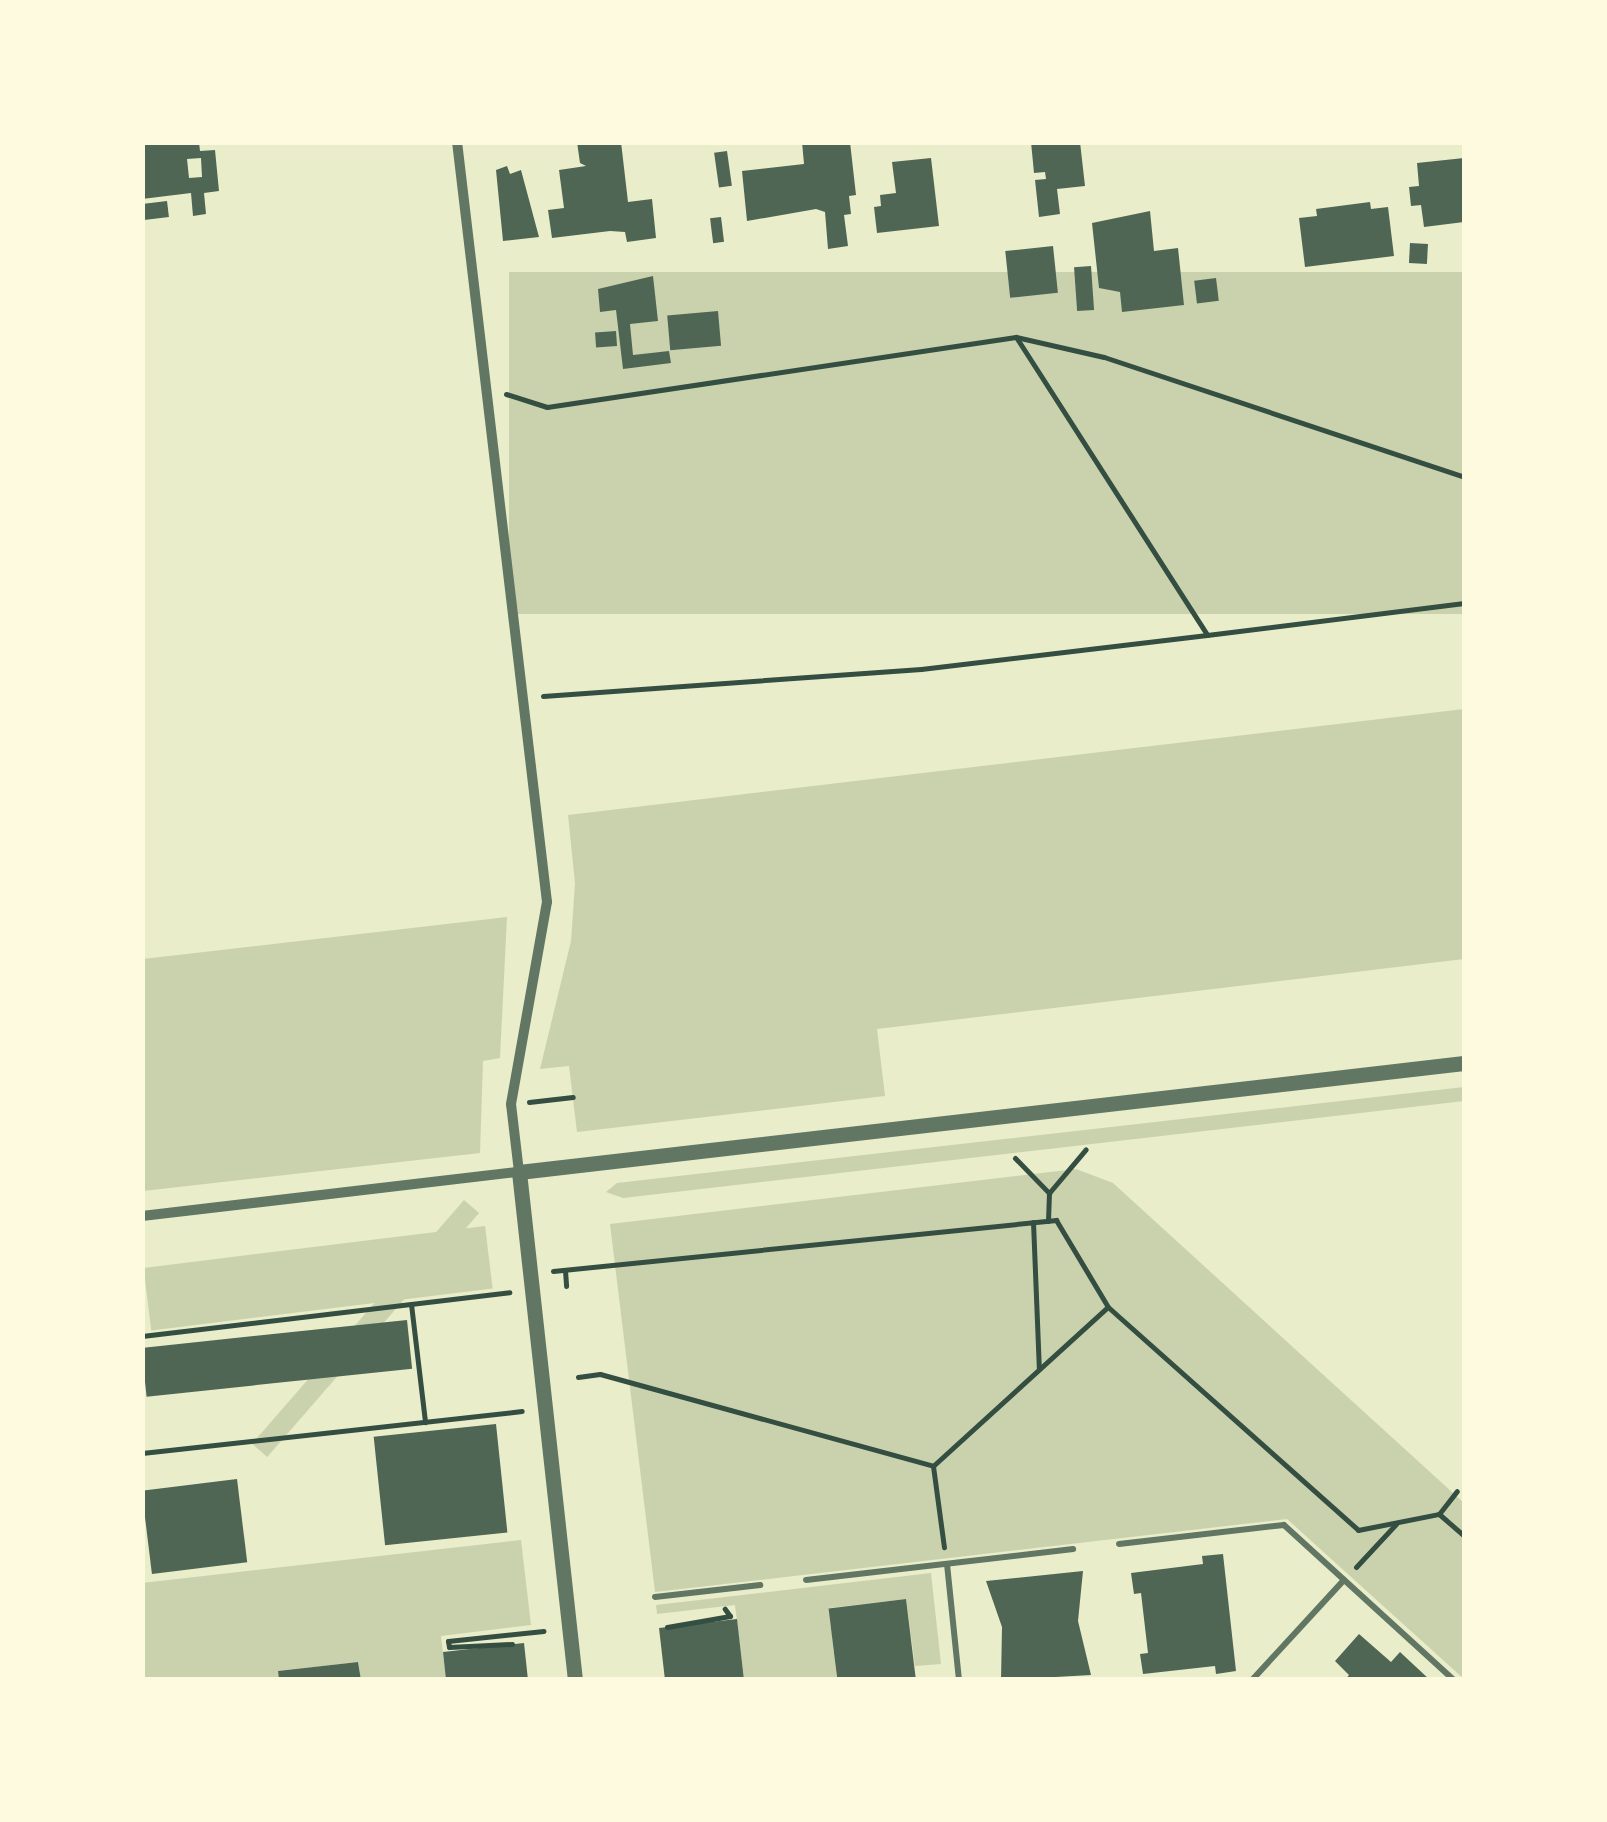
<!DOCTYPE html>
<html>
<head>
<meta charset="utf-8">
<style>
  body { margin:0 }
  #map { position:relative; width:1607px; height:1822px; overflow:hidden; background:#e9edc9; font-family:"Space Grotesk",sans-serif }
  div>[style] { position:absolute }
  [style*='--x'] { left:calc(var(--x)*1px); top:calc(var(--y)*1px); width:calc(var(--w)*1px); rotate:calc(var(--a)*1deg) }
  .green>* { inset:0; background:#cad2ad; transform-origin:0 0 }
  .building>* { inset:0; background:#4f6655; transform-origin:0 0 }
  .path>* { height:5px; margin:-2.5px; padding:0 2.5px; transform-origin:2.5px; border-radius:2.5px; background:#344e41 }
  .service>* { height:6px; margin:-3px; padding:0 3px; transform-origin:3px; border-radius:3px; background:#617663 }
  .minor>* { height:10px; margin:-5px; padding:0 5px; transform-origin:5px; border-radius:5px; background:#617663 }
  .tertiary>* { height:15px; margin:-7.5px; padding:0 7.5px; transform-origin:7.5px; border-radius:7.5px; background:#617663 }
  span { translate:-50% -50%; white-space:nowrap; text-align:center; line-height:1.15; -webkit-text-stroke:8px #fefae0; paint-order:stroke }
  .frame { position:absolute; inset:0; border:145px solid #fefae0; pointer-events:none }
</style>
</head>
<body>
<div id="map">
  <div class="green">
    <div style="left:1464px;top:272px;width:342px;height:955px;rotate:90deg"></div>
    <div style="clip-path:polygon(1464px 709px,1464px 959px,877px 1029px,885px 1096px,577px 1132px,569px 1066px,540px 1069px,571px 941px,575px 883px,568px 815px)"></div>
    <div style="clip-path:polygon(507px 917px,500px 1058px,483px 1061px,480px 1153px,143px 1191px,143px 959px)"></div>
    <div style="clip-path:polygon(1464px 1087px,1464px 1101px,623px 1198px,606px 1192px,617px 1183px)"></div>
    <div style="clip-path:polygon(1076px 1169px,1113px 1183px,1464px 1503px,1464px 1679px,1287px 1519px,655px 1592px,610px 1224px)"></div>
    <div style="left:464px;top:1200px;width:20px;height:323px;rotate:41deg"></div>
    <div style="left:485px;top:1226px;width:63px;height:344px;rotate:83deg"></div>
    <div style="clip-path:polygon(521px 1540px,531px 1625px,441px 1636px,446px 1679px,361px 1679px,358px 1662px,278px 1671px,279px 1679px,143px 1679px,142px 1583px)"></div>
    <div style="clip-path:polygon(931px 1573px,941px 1664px,915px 1666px,906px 1599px,829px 1608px,837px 1680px,744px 1679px,735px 1605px,657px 1614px,656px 1605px)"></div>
  </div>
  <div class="building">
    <div style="clip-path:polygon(evenodd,142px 142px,199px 142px,200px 151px,215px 150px,219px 191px,204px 193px,206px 214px,193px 216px,191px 193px,142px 199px,142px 142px,201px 158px,202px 177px,189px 178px,187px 159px,201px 158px)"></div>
    <div style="clip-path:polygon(577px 142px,621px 142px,628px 202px,652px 199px,656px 238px,627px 242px,625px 232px,610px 231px,552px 238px,548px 210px,564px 208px,559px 170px,586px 166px,580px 163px)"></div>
    <div style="clip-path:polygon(802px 142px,850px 142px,856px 195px,849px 196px,851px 214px,844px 215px,848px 246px,828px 249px,825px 212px,816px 209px,747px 221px,742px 171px,804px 164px)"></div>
    <div style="clip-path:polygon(1031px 142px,1080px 142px,1085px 186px,1057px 189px,1060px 214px,1039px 217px,1035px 180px,1046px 179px,1045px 172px,1034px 173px)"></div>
    <div style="left:727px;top:151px;width:35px;height:13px;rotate:82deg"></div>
    <div style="clip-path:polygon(931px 158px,939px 226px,877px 233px,874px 207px,881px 206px,880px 195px,896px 193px,892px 162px)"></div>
    <div style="clip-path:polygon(1464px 158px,1464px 222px,1424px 227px,1421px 205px,1411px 206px,1409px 187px,1419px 186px,1417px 163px)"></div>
    <div style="clip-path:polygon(507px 166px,510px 174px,521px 170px,539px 237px,503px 241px,496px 170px)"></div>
    <div style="left:167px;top:201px;width:16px;height:25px;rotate:83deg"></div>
    <div style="clip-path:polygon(1370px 202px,1371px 209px,1388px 207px,1394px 256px,1305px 267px,1299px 218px,1317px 216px,1316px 209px)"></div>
    <div style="clip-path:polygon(1150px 211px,1154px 251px,1178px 248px,1184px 305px,1122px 312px,1120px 292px,1099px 288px,1092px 223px)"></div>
    <div style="left:721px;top:217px;width:25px;height:11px;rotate:83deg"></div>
    <div style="left:1410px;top:243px;width:18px;height:20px;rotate:3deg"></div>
    <div style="left:1053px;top:246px;width:47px;height:48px;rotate:84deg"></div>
    <div style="left:1091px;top:266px;width:44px;height:17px;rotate:86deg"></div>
    <div style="clip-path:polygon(653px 276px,658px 321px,630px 324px,633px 355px,669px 351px,671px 363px,623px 369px,616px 310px,600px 312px,598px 289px)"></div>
    <div style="left:1216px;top:278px;width:23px;height:22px;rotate:83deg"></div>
    <div style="left:718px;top:311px;width:35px;height:51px;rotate:85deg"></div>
    <div style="left:616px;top:331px;width:15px;height:21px;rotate:86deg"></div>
    <div style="left:407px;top:1320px;width:49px;height:267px;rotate:84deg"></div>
    <div style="left:496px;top:1424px;width:109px;height:123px;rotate:84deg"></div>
    <div style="left:237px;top:1479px;width:84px;height:96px;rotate:83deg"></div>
    <div style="clip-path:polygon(1223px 1554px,1236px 1671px,1216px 1674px,1215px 1666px,1143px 1674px,1140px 1654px,1148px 1653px,1141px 1593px,1134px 1594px,1131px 1573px,1203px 1564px,1202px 1556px)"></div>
    <div style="clip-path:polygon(1083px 1571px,1078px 1621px,1091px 1675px,1001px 1680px,1002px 1627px,986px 1581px)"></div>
    <div style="left:906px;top:1599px;width:82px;height:78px;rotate:83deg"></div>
    <div style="clip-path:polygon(737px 1619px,744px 1680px,665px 1680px,659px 1628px)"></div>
    <div style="clip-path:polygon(1359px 1634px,1391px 1662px,1400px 1652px,1430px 1680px,1345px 1680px,1349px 1675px,1335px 1661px)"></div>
    <div style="clip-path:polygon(524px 1643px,528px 1680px,446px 1680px,443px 1652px)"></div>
    <div style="clip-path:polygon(358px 1662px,361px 1680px,279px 1680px,278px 1671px)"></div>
  </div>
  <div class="path">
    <div style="--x:1016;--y:337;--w:354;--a:57.3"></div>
    <div style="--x:1207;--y:635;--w:259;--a:-7.1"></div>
    <div style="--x:506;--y:394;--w:43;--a:17.6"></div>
    <div style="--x:547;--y:407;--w:474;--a:-8.5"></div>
    <div style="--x:1016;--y:337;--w:90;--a:12.8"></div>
    <div style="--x:1104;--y:357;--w:379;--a:18.4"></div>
    <div style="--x:543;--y:696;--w:379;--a:-4.1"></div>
    <div style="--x:921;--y:669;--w:288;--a:-6.8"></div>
    <div style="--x:529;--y:1102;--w:44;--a:-6.5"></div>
    <div style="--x:1015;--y:1158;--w:49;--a:45.8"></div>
    <div style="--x:1048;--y:1221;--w:28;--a:-88"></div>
    <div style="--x:1049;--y:1193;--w:57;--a:-49.9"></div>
    <div style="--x:1033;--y:1222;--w:147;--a:87.7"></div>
    <div style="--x:565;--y:1270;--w:16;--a:86"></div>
    <div style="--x:553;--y:1271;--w:506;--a:-5.79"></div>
    <div style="--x:1056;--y:1220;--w:101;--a:59.1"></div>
    <div style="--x:1108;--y:1307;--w:335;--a:41.7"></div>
    <div style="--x:1358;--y:1530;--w:83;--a:-11.2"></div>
    <div style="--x:1439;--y:1514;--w:33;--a:41"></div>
    <div style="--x:411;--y:1304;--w:119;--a:83.2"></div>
    <div style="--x:142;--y:1336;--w:370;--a:-6.8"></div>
    <div style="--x:578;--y:1377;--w:22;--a:-8"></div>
    <div style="--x:600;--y:1374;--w:345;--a:15.4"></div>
    <div style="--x:933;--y:1466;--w:236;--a:-42.3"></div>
    <div style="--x:142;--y:1453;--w:382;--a:-6.3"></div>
    <div style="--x:933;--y:1466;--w:82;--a:82.3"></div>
    <div style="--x:1439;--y:1514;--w:29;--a:-52"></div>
    <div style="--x:1356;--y:1567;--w:59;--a:-47.1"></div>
    <div style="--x:667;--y:1627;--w:64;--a:-9.9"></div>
    <div style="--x:730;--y:1616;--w:9;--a:-126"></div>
    <div style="--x:512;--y:1644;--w:63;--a:177.3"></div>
    <div style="--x:449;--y:1647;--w:6;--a:-99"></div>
    <div style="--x:448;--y:1641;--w:96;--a:-6"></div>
  </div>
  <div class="service">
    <div style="--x:1119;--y:1544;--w:166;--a:-6.6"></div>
    <div style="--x:1284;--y:1525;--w:230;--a:42.4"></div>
    <div style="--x:947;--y:1564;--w:117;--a:84.1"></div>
    <div style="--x:806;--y:1580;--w:269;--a:-6.6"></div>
    <div style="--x:655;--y:1597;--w:106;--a:-6.5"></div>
    <div style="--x:1252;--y:1680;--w:136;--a:-47.4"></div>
  </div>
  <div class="minor">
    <div style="--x:142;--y:1216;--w:380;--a:-6.7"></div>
    <div style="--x:519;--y:1172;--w:68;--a:-96.7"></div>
    <div style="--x:511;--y:1104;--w:205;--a:-79.9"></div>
    <div style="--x:547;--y:902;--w:765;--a:-96.75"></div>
  </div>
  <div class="tertiary">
    <div style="--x:575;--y:1680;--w:511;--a:-96.29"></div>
    <div style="--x:519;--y:1172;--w:951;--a:-6.58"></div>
  </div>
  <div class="frame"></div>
</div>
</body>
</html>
